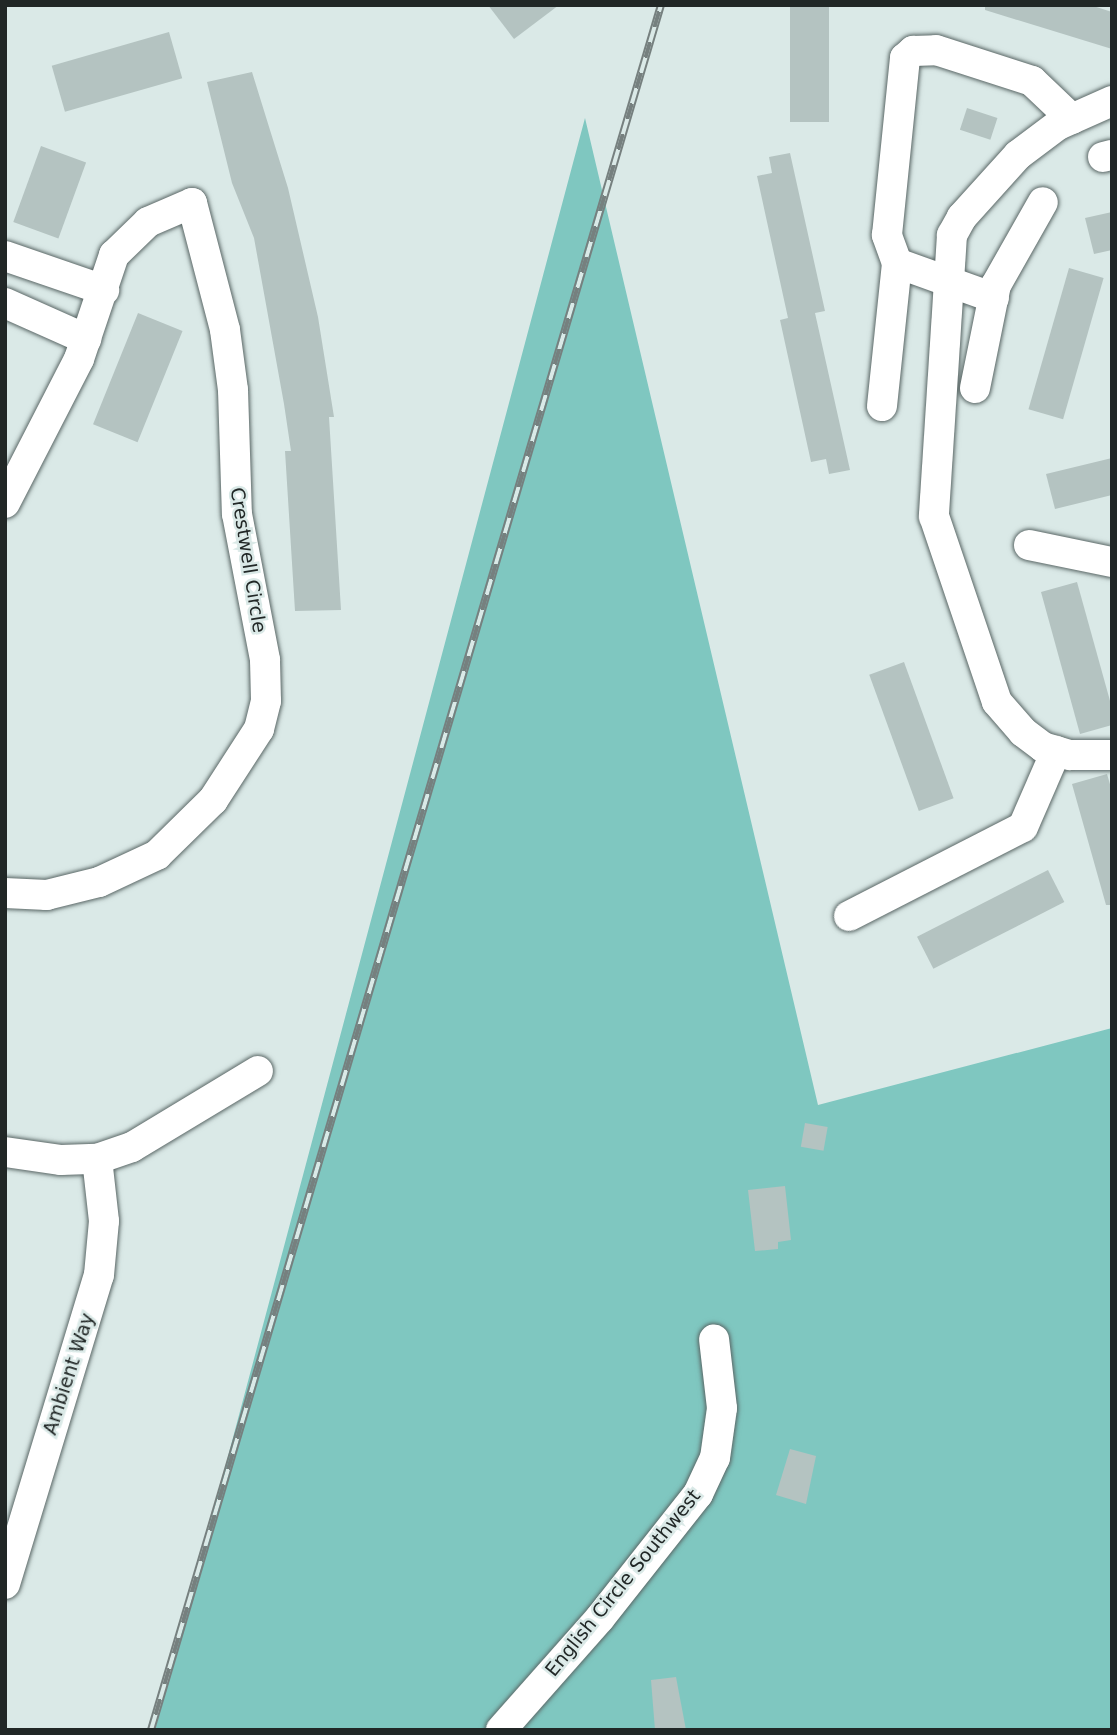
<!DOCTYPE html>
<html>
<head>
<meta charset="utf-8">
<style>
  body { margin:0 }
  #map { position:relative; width:1117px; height:1735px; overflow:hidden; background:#dae9e7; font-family:"DejaVu Sans",sans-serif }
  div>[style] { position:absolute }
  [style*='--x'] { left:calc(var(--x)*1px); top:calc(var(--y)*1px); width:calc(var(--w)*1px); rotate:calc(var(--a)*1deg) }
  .green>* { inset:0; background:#7fc7c0 }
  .building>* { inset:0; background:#b4c3c1; transform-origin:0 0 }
  .roads { filter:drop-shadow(0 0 2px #5a6766) drop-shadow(0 0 2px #5a6766) }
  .street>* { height:30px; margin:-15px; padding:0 15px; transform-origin:15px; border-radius:15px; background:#fff }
  .rail>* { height:8px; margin-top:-4px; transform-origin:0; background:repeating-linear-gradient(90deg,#dae9e7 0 16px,#76807f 0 32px); box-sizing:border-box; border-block:2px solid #76807f }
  span { translate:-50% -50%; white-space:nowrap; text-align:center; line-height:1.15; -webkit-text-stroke:5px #dae9e7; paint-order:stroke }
  .street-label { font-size:19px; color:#212726 }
  .frame { position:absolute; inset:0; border:7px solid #212726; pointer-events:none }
</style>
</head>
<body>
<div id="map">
  <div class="green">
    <div style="clip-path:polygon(585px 118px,818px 1105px,1112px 1028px,1112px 1730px,155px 1730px)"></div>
  </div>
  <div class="building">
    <div style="clip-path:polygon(488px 5px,559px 5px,514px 39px)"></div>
    <div style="left:790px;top:5px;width:39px;height:117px"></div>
    <div style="clip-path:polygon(985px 5px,1090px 5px,1112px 12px,1112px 49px,985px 10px)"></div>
    <div style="left:169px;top:32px;width:48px;height:122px;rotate:74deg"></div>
    <div style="clip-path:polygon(252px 72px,288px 188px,318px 317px,334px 417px,329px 417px,341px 610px,295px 611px,285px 451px,291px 451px,284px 404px,254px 238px,232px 183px,207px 82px)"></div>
    <div style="left:967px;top:108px;width:32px;height:23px;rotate:18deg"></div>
    <div style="left:41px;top:146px;width:48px;height:81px;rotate:20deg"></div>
    <div style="clip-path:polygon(790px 153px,825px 311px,815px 313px,850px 470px,829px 474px,826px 459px,811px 462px,780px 320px,788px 318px,757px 176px,772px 173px,769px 157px)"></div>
    <div style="clip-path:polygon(1112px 212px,1112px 250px,1094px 254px,1085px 218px)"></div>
    <div style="left:1069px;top:268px;width:36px;height:147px;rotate:16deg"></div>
    <div style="left:138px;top:313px;width:48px;height:120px;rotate:22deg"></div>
    <div style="clip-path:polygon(1112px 458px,1112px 495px,1055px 509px,1046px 474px)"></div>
    <div style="clip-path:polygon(1077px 582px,1112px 708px,1112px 725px,1080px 734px,1041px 592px)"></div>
    <div style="left:904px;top:662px;width:145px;height:37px;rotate:70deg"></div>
    <div style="clip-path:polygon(1107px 774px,1112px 791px,1112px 905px,1106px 905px,1072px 784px)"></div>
    <div style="left:1048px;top:870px;width:36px;height:147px;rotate:63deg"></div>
    <div style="left:805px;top:1123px;width:23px;height:24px;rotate:10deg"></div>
    <div style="clip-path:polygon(785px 1186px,791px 1240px,778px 1242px,778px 1249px,755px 1251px,748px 1190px)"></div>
    <div style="clip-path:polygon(790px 1449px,816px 1456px,806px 1504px,776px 1495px)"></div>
    <div style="clip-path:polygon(676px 1677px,686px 1730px,655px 1730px,651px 1680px)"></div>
  </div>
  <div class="roads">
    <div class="street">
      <div style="--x:1112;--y:101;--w:59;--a:156"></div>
      <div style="--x:1058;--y:125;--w:50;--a:143.1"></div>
      <div style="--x:1018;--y:155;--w:84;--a:132.1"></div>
      <div style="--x:962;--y:217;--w:21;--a:119"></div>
      <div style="--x:952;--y:235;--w:282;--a:93.7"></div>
      <div style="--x:934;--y:516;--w:196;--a:71.3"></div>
      <div style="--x:997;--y:702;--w:40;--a:49"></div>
      <div style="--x:1023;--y:732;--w:25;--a:37"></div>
      <div style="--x:1043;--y:747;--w:28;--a:17"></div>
      <div style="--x:1070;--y:755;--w:42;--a:0"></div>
      <div style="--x:1103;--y:157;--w:9;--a:-13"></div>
      <div style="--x:5;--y:256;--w:105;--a:19"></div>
      <div style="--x:897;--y:263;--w:103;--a:19.8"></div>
      <div style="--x:5;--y:303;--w:89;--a:24"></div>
      <div style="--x:975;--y:388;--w:105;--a:-78.5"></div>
      <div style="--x:996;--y:285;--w:95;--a:-60.5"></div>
      <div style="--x:882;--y:406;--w:144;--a:-84"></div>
      <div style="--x:897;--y:263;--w:30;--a:-110"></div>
      <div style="--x:887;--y:235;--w:178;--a:-84.2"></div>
      <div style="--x:905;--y:58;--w:11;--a:-41"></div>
      <div style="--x:913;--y:51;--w:23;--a:-2"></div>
      <div style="--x:936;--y:50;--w:101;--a:17.9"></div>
      <div style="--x:1032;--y:81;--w:55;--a:43.5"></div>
      <div style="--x:5;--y:503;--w:162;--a:-62.8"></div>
      <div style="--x:79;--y:359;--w:110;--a:-71.4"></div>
      <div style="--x:114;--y:255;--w:47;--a:-44.1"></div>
      <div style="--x:148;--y:222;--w:48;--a:-23.4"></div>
      <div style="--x:192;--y:203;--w:131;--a:75.4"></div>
      <div style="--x:225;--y:330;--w:61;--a:82.4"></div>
      <div style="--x:233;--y:390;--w:124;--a:88.2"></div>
      <div style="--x:237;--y:514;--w:149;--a:79.1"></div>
      <div style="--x:265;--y:660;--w:41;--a:88.6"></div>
      <div style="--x:266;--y:701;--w:29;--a:104"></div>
      <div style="--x:259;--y:729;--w:85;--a:122.9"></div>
      <div style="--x:213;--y:800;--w:78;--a:135.5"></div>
      <div style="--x:157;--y:855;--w:64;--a:155"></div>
      <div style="--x:99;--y:882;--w:54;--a:166"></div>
      <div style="--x:47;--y:895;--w:42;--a:-177.3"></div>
      <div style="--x:1029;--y:545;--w:85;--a:11.6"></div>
      <div style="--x:849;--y:916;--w:195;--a:-27.1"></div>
      <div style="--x:1023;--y:827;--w:83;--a:-66.5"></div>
      <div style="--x:5;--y:1152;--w:57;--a:8.1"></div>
      <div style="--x:61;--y:1160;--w:36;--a:-2"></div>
      <div style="--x:97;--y:1159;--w:37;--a:-19"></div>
      <div style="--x:132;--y:1147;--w:147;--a:-31.1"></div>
      <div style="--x:5;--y:1584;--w:323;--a:-73.1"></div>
      <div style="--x:99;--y:1275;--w:54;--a:-84.7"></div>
      <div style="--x:104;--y:1221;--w:62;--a:-96.4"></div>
      <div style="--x:501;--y:1730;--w:149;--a:-48.5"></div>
      <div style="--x:600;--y:1618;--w:158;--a:-51.7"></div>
      <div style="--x:698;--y:1494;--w:40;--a:-65"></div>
      <div style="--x:715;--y:1458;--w:50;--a:-82"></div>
      <div style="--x:722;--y:1408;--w:69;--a:-96.6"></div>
    </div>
  </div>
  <div class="rail">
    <div style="--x:151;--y:1730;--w:1799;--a:-73.53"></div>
  </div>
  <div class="street-label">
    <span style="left:248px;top:560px;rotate:81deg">Crestwell Circle</span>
    <span style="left:69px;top:1374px;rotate:-72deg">Ambient Way</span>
    <span style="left:623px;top:1583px;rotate:-51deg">English Circle Southwest</span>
  </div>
  <div class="frame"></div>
</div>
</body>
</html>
